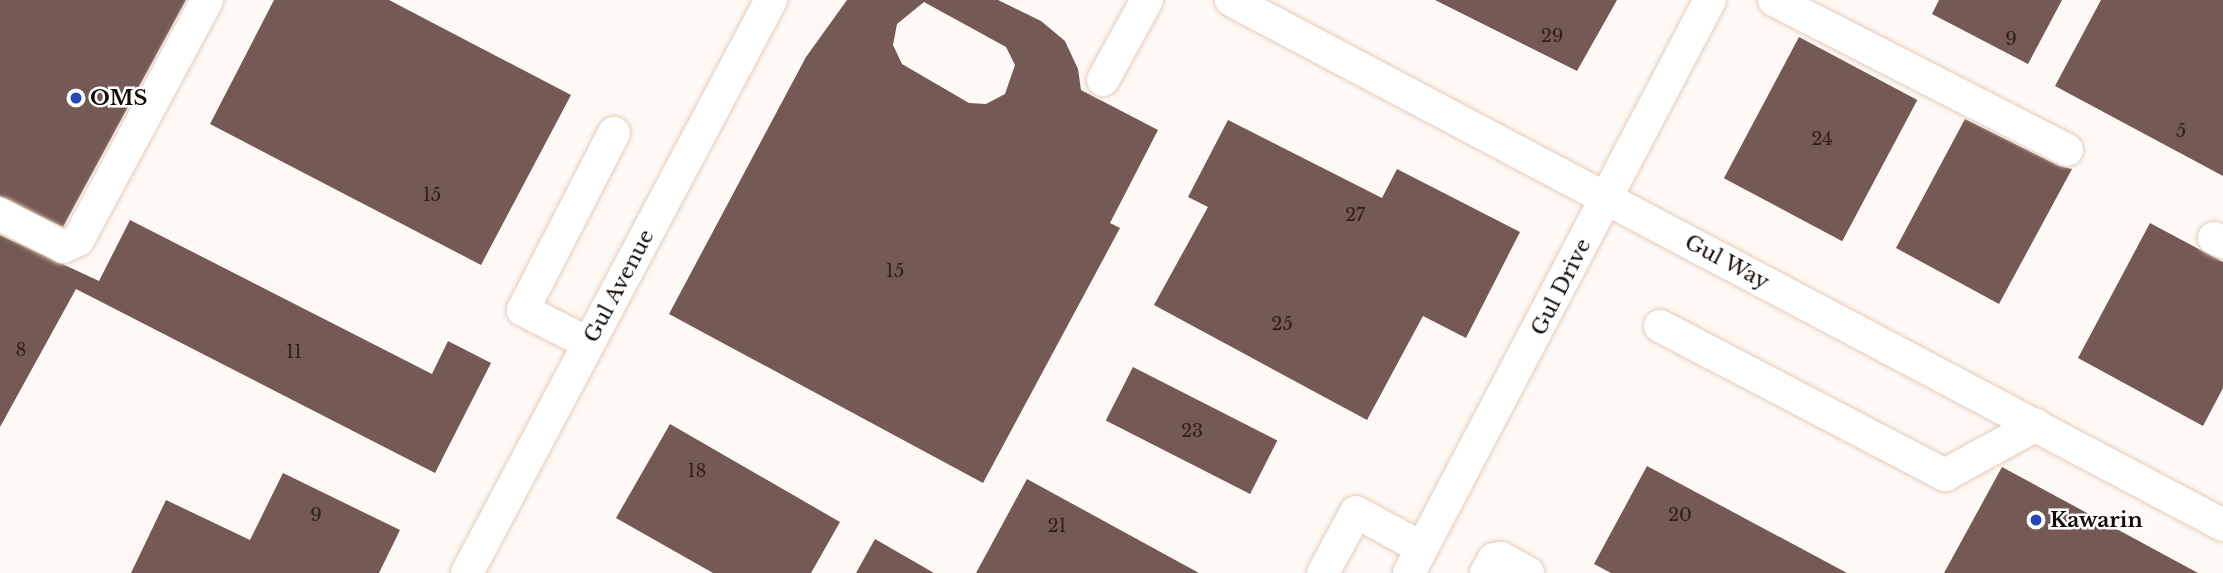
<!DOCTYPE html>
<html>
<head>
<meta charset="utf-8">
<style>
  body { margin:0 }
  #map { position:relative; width:2223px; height:573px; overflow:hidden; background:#fef9f5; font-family:"Libre Baskerville",serif }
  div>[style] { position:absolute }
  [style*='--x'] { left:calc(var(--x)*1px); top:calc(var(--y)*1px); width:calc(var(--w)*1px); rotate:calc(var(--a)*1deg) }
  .building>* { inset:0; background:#745954; transform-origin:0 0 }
  .roads { filter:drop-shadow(0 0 2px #e4ccba) drop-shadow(0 0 2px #e4ccba) }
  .minor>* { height:32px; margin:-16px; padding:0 16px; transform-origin:16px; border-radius:16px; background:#fff }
  .dots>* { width:19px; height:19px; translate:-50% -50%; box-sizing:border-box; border:4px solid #fff; border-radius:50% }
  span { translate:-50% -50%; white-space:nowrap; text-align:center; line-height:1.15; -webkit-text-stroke:5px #fff; paint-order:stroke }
  .number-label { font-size:18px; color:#2c1f1a }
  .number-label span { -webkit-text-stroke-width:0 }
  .poi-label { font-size:21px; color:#140c06; font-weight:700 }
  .left { translate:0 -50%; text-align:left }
  .street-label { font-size:21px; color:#140c06 }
</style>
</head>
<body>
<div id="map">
  <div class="building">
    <div style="clip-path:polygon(0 0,186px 0,63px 227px,0 196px)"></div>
    <div style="clip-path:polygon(274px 0,389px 0,571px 95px,481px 265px,210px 124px)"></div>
    <div style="clip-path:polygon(evenodd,847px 0,998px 0,1041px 21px,1065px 41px,1078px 69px,1081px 90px,1158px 130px,1110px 223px,1120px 228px,983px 483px,669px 314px,806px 57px,847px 0,924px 2px,1006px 47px,1015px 65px,1005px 94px,986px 104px,969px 103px,902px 64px,893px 45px,897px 24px,924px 2px)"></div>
    <div style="clip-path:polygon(1435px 0,1617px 0,1577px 71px)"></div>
    <div style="clip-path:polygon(1939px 0,2062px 0,2028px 64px,1932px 14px)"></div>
    <div style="clip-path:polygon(2101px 0,2223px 0,2223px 176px,2055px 86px)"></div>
    <div style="left:1799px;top:37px;width:134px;height:160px;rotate:28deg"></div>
    <div style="clip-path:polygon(1965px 119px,2059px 166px,2072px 169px,1999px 304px,1896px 248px)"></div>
    <div style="clip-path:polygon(1228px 120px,1382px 198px,1397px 169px,1520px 232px,1466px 338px,1423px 316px,1367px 420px,1154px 305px,1208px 207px,1188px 197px)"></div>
    <div style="clip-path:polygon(130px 220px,432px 374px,448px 341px,491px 363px,435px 473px,76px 289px,0 427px,0 235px,99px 281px)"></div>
    <div style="clip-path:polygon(2150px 223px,2223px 262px,2223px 388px,2203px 426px,2078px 358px)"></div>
    <div style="left:1133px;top:367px;width:162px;height:60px;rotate:27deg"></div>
    <div style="clip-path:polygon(670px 424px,840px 522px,811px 573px,713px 573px,616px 518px)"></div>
    <div style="clip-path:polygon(1647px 466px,1847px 573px,1611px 573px,1594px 564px)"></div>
    <div style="clip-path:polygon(2002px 467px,2198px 573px,1944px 573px)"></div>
    <div style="clip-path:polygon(283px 473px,400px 530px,379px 573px,131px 573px,166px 500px,250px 540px)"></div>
    <div style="clip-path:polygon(1027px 479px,1199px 573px,976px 573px)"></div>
    <div style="clip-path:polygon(875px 539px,934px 573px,856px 573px)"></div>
  </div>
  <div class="roads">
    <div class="minor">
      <div style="--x:1231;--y:0;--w:1122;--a:27.89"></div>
      <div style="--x:1774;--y:0;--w:329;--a:27.1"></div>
      <div style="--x:1103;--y:80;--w:91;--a:-61.2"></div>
      <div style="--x:0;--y:214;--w:71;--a:27.6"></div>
      <div style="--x:63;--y:247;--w:17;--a:-25"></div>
      <div style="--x:78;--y:240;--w:272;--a:-61.7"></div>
      <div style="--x:2214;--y:238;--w:10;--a:24"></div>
      <div style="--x:1660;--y:326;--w:322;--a:27.6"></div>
      <div style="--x:1945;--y:475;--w:104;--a:-28.8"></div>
      <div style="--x:588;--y:343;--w:73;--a:-153.1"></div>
      <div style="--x:523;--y:310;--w:199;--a:-62.8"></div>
      <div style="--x:467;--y:573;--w:649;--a:-62.05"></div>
      <div style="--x:1323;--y:573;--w:69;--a:-61.6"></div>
      <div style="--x:1356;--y:512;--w:75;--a:28.6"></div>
      <div style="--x:1409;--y:573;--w:647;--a:-62.29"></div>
      <div style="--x:1486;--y:573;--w:16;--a:-60"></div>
      <div style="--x:1494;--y:559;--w:7;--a:-8"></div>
      <div style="--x:1501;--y:558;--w:31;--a:29"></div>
    </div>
  </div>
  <div class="dots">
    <div style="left:76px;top:98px;background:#2349b7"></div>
    <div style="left:2036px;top:520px;background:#2349b7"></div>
  </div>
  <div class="number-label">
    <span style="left:1552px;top:36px">29</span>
    <span style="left:2011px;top:39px">9</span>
    <span style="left:2181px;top:131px">5</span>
    <span style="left:1822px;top:139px">24</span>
    <span style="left:432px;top:195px">15</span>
    <span style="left:1355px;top:215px">27</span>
    <span style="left:895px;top:271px">15</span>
    <span style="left:1282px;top:324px">25</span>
    <span style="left:21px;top:350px">8</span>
    <span style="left:294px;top:352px">11</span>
    <span style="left:1192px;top:431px">23</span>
    <span style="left:697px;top:471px">18</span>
    <span style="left:316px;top:515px">9</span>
    <span style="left:1680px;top:515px">20</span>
    <span style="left:1057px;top:526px">21</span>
  </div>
  <div class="poi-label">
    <span class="left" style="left:90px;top:98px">OMS</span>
    <span class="left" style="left:2050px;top:520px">Kawarin</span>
  </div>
  <div class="street-label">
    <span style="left:1727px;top:262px;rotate:28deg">Gul Way</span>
    <span style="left:619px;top:286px;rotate:-62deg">Gul Avenue</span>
    <span style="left:1561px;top:287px;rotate:-63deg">Gul Drive</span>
  </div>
</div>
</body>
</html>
